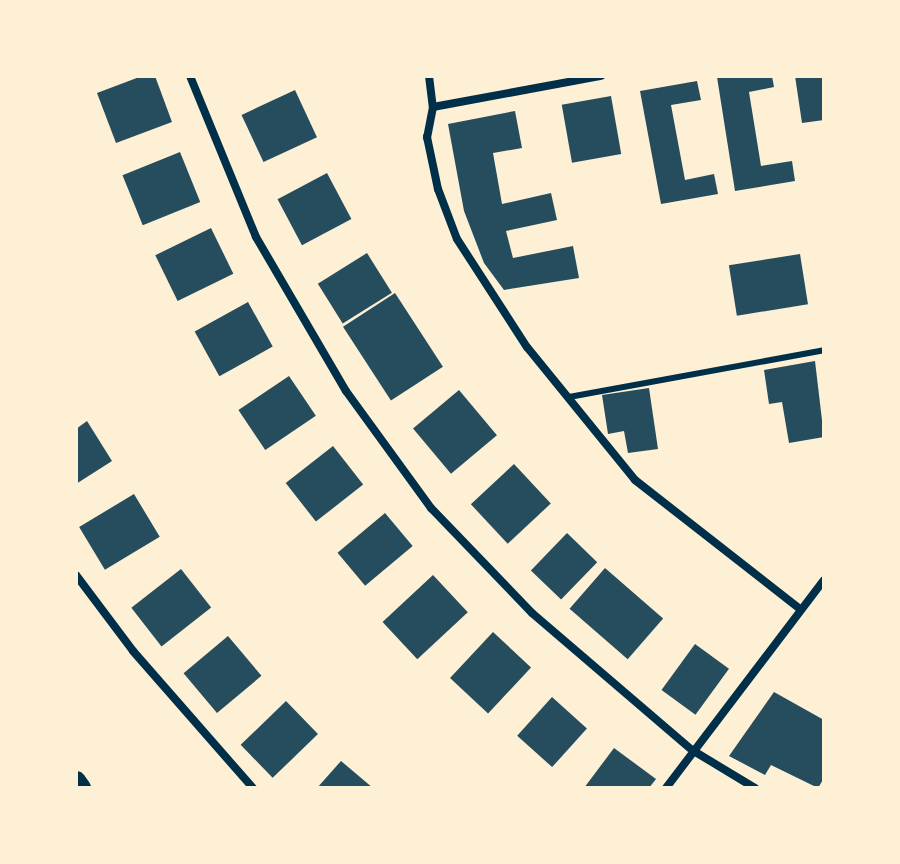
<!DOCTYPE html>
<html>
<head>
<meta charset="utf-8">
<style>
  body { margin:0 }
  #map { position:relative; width:900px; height:864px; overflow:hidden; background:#fdf0d5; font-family:"Noto Sans",sans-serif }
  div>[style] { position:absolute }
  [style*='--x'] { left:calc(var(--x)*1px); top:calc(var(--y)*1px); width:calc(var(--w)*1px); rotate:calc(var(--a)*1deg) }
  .building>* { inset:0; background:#264d5e; transform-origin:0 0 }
  .service>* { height:6px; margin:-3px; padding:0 3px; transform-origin:3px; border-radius:3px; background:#003049 }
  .minor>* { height:8px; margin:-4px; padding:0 4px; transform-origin:4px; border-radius:4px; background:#003049 }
  .primary>* { height:20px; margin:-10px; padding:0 10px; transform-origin:10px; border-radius:10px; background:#003049 }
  span { translate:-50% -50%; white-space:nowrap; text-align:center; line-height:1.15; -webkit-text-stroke:7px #fdf0d5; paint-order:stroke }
  .frame { position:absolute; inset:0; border:78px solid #fdf0d5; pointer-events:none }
</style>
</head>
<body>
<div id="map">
  <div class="building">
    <div style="clip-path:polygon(142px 76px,155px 76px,172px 122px,116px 143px,97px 93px)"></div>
    <div style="clip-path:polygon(772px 76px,774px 87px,749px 92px,761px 166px,792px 161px,795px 181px,735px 191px,717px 77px)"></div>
    <div style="clip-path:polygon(795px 76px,824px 76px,824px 120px,802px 123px)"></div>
    <div style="clip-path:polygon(697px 81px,701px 100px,671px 105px,685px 180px,714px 174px,718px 194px,661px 204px,640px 91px)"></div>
    <div style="left:295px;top:90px;width:52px;height:59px;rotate:65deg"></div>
    <div style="left:611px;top:96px;width:59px;height:50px;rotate:80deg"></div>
    <div style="clip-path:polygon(515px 111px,522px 148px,493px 153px,502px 204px,551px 193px,557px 220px,506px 231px,513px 258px,573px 246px,579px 278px,504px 290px,484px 263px,464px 211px,448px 124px)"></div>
    <div style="left:180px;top:152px;width:54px;height:62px;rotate:68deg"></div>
    <div style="left:327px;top:173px;width:52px;height:56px;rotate:62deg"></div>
    <div style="left:211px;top:228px;width:51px;height:62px;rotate:64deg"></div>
    <div style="left:367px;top:253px;width:47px;height:58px;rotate:58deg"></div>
    <div style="left:800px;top:254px;width:51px;height:72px;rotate:81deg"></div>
    <div style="left:395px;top:293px;width:88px;height:62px;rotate:57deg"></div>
    <div style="left:248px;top:302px;width:51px;height:61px;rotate:61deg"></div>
    <div style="clip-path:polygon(815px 361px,824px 437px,789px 443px,782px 402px,769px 404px,764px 370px)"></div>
    <div style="left:289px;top:376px;width:48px;height:61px;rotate:56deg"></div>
    <div style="clip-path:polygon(649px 388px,658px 449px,628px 453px,624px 431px,608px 434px,602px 395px)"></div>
    <div style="left:459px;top:390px;width:59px;height:60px;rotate:50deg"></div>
    <div style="clip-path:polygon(87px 421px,112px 461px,76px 484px,76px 429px)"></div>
    <div style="left:333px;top:446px;width:49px;height:60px;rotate:52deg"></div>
    <div style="left:514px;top:464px;width:54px;height:59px;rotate:47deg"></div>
    <div style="left:134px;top:494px;width:50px;height:64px;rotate:59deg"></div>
    <div style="left:385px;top:513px;width:43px;height:62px;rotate:50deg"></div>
    <div style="left:567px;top:533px;width:42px;height:52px;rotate:44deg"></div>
    <div style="left:605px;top:568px;width:77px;height:54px;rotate:41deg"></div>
    <div style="left:181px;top:569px;width:49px;height:63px;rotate:52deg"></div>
    <div style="left:433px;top:575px;width:51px;height:69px;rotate:47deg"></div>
    <div style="left:493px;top:632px;width:52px;height:63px;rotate:43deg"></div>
    <div style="left:228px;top:636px;width:52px;height:58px;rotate:50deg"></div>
    <div style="left:695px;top:644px;width:42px;height:57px;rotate:36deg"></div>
    <div style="clip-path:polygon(774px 692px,824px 720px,824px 778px,818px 788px,771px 765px,765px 775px,729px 756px)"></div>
    <div style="left:552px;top:697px;width:47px;height:52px;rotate:42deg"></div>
    <div style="left:286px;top:701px;width:46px;height:63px;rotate:46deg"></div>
    <div style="clip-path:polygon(614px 748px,656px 779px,649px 788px,584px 788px)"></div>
    <div style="clip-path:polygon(341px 761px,373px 788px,317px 788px)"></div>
  </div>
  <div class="service">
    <div style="--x:569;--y:397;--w:259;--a:-10.4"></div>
  </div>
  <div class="minor">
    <div style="--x:190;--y:76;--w:174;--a:67.7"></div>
    <div style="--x:256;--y:237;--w:178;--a:59.7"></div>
    <div style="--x:346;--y:391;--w:145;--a:54"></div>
    <div style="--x:431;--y:508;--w:146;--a:46.1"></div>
    <div style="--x:532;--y:613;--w:211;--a:40.6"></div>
    <div style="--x:692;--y:750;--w:74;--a:31.1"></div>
    <div style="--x:429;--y:76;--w:31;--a:83"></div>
    <div style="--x:433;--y:107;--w:31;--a:101"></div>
    <div style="--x:427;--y:137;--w:53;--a:78.1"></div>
    <div style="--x:438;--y:189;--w:53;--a:69.2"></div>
    <div style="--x:457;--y:239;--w:129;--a:57.1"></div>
    <div style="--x:527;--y:347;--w:171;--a:50.9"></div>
    <div style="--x:635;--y:480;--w:208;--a:38"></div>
    <div style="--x:433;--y:107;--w:171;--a:-10.5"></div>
    <div style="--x:76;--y:575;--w:95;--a:53.1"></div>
    <div style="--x:133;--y:651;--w:182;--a:48.8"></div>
    <div style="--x:666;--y:788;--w:261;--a:-52.8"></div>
  </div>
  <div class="primary">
    <div style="--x:76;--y:781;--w:9;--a:54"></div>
  </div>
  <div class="frame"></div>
</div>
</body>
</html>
